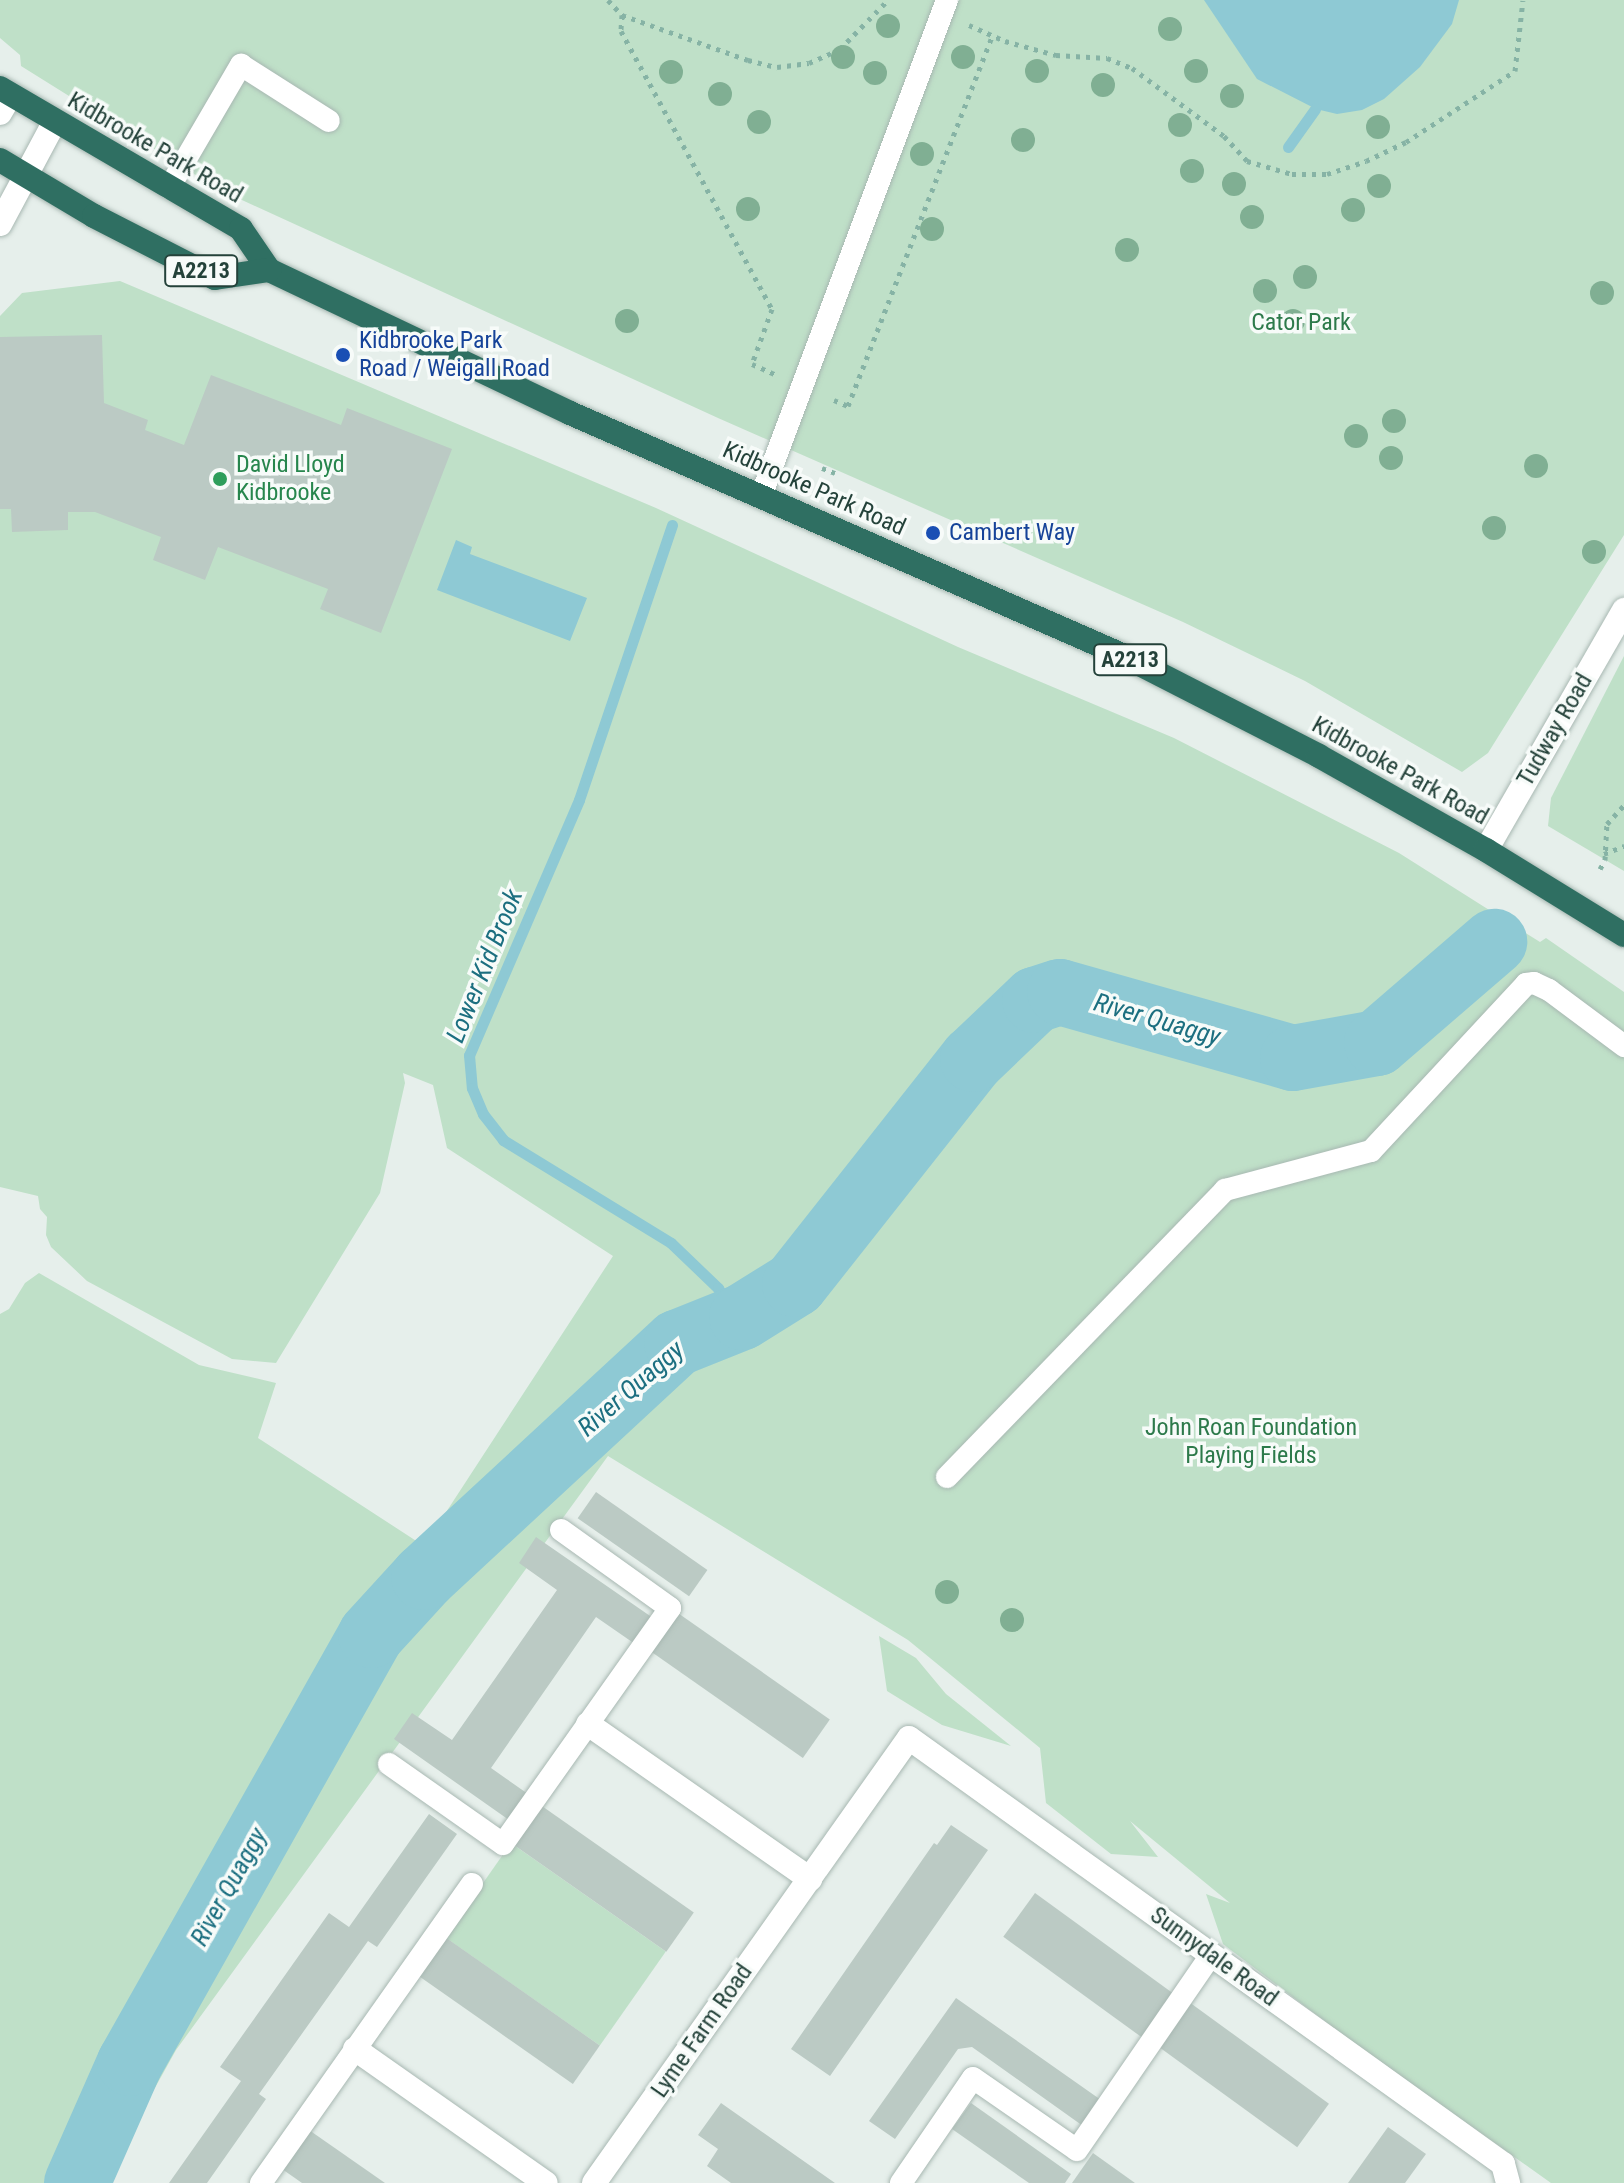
<!DOCTYPE html>
<html>
<head>
<meta charset="utf-8">
<style>
  body { margin:0 }
  #map { position:relative; width:1624px; height:2183px; overflow:hidden; background:#e6efeb; font-family:"Roboto Condensed",sans-serif }
  div>[style] { position:absolute }
  [style*='--x'] { left:calc(var(--x)*1px); top:calc(var(--y)*1px); width:calc(var(--w)*1px); rotate:calc(var(--a)*1deg) }
  .green>* { inset:0; background:#bfe0c8; transform-origin:0 0 }
  .water>* { inset:0; background:#8ec9d4 }
  .stream>* { height:11px; margin:-5.5px; padding:0 5.5px; transform-origin:5.5px; border-radius:5.5px; background:#8ec9d4 }
  .river>* { height:66px; margin:-33px; padding:0 33px; transform-origin:33px; border-radius:33px; background:#8ec9d4 }
  .building>* { inset:0; background:#bbcac4; transform-origin:0 0 }
  .path>* { height:5px; margin-top:-2.5px; transform-origin:0; background:repeating-linear-gradient(90deg,#86b3a5 0 4px,transparent 0 10px) }
  .roads { filter:drop-shadow(0 0 2px #a8b8b2) drop-shadow(0 0 2px #a8b8b2) }
  .lane>* { height:22px; margin:-11px; padding:0 11px; transform-origin:11px; border-radius:11px; background:#fff }
  .street>* { height:24px; margin:-12px; padding:0 12px; transform-origin:12px; border-radius:12px; background:#fff }
  .secondary>* { height:24px; margin:-12px; padding:0 12px; transform-origin:12px; border-radius:12px; background:#fff }
  .highway>* { height:24px; margin:-12px; padding:0 12px; transform-origin:12px; border-radius:12px; background:#2f6f62 }
  .trees>* { width:24px; height:24px; margin:-12px; border-radius:50%; background:#80af93 }
  .dots>* { width:22px; height:22px; translate:-50% -50%; box-sizing:border-box; border:4px solid #f7fbf9; border-radius:50% }
  span { translate:-50% -50%; white-space:nowrap; text-align:center; line-height:1.15; -webkit-text-stroke:7px #f7fbf9; paint-order:stroke }
  .shield-label span { padding:2px 6px; background:#f7fbf9; border:2px solid; border-radius:6px; -webkit-text-stroke-width:0 }
  .shield-label { font-size:22px; color:#24423a; font-weight:700 }
  .street-label { font-size:24px; color:#24423a }
  .park-label { font-size:24px; color:#2d7a4b }
  .transit-label { font-size:24px; color:#164399 }
  .left { translate:0 -50%; text-align:left }
  .leisure-label { font-size:24px; color:#27864d }
  .water-label { font-size:26px; color:#1c6f80; font-style:italic }
</style>
</head>
<body>
<div id="map">
  <div class="green">
    <div style="clip-path:polygon(0 0,1624px 0,1624px 535px,1488px 753px,1462px 772px,1305px 681px,1183px 622px,718px 418px,218px 189px,21px 66px,20px 55px,0 38px)"></div>
    <div style="clip-path:polygon(120px 281px,656px 508px,958px 647px,1174px 738px,1399px 853px,1540px 942px,1546px 938px,1624px 992px,1624px 2183px,1551px 2183px,1347px 2038px,1223px 1944px,1206px 1894px,1230px 1903px,1130px 1821px,1158px 1857px,1111px 1854px,1046px 1803px,1040px 1748px,908px 1640px,608px 1456px,176px 2050px,102px 2183px,66px 2153px,50px 2183px,0 2183px,0 1314px,9px 1309px,25px 1283px,39px 1273px,199px 1365px,276px 1383px,258px 1438px,424px 1546px,613px 1256px,447px 1148px,433px 1085px,403px 1073px,405px 1083px,380px 1193px,276px 1363px,232px 1359px,87px 1281px,51px 1247px,46px 1235px,47px 1217px,40px 1209px,38px 1196px,0 1187px,0 316px,22px 293px)"></div>
    <div style="clip-path:polygon(1624px 656px,1624px 871px,1548px 826px,1551px 798px)"></div>
    <div style="clip-path:polygon(879px 1636px,916px 1658px,946px 1694px,1011px 1746px,942px 1725px,887px 1691px)"></div>
    <div style="left:511px;top:1843px;width:189px;height:115px;rotate:35deg"></div>
  </div>
  <div class="water">
    <div style="clip-path:polygon(1204px 0,1459px 0,1452px 24px,1420px 67px,1384px 99px,1362px 110px,1337px 114px,1316px 109px,1257px 79px)"></div>
    <div style="clip-path:polygon(456px 540px,472px 547px,470px 554px,587px 598px,570px 641px,437px 590px)"></div>
  </div>
  <div class="stream">
    <div style="--x:1288;--y:147;--w:47;--a:-54.6"></div>
    <div style="--x:672;--y:525;--w:290;--a:108.7"></div>
    <div style="--x:579;--y:800;--w:278;--a:113.3"></div>
    <div style="--x:469;--y:1055;--w:33;--a:85"></div>
    <div style="--x:472;--y:1088;--w:28;--a:67"></div>
    <div style="--x:483;--y:1114;--w:33;--a:52"></div>
    <div style="--x:503;--y:1140;--w:197;--a:31.5"></div>
    <div style="--x:671;--y:1243;--w:65;--a:43.8"></div>
    <div style="--x:718;--y:1288;--w:35;--a:61"></div>
  </div>
  <div class="river">
    <div style="--x:77;--y:2183;--w:131;--a:-66.2"></div>
    <div style="--x:130;--y:2063;--w:491;--a:-60.6"></div>
    <div style="--x:371;--y:1635;--w:79;--a:-47.6"></div>
    <div style="--x:424;--y:1577;--w:345;--a:-42.8"></div>
    <div style="--x:677;--y:1343;--w:70;--a:-21.8"></div>
    <div style="--x:742;--y:1317;--w:62;--a:-31.9"></div>
    <div style="--x:795;--y:1284;--w:287;--a:-51.7"></div>
    <div style="--x:973;--y:1059;--w:86;--a:-43.6"></div>
    <div style="--x:1035;--y:1000;--w:26;--a:-18"></div>
    <div style="--x:1060;--y:992;--w:242;--a:15.8"></div>
    <div style="--x:1293;--y:1058;--w:85;--a:-10.1"></div>
    <div style="--x:1377;--y:1043;--w:155;--a:-40.8"></div>
  </div>
  <div class="building">
    <div style="clip-path:polygon(102px 335px,104px 403px,148px 420px,145px 430px,184px 445px,211px 375px,341px 425px,347px 408px,452px 449px,381px 633px,320px 609px,328px 589px,218px 547px,205px 580px,153px 560px,161px 537px,95px 512px,68px 512px,68px 530px,12px 532px,11px 509px,0 509px,0 337px)"></div>
    <div style="left:596px;top:1492px;width:136px;height:32px;rotate:35deg"></div>
    <div style="clip-path:polygon(536px 1537px,653px 1618px,635px 1644px,596px 1617px,491px 1768px,528px 1794px,509px 1820px,394px 1739px,412px 1713px,452px 1740px,557px 1590px,519px 1563px)"></div>
    <div style="left:675px;top:1611px;width:189px;height:47px;rotate:35deg"></div>
    <div style="left:539px;top:1804px;width:189px;height:48px;rotate:35deg"></div>
    <div style="clip-path:polygon(429px 1814px,457px 1834px,377px 1947px,368px 1941px,259px 2094px,266px 2099px,207px 2183px,169px 2183px,241px 2081px,220px 2067px,329px 1913px,349px 1927px)"></div>
    <div style="clip-path:polygon(951px 1825px,988px 1850px,830px 2076px,791px 2049px,934px 1843px,937px 1845px)"></div>
    <div style="left:1035px;top:1893px;width:173px;height:54px;rotate:36deg"></div>
    <div style="left:445px;top:1937px;width:189px;height:47px;rotate:35deg"></div>
    <div style="clip-path:polygon(956px 1998px,1101px 2100px,1083px 2126px,972px 2047px,958px 2049px,895px 2139px,869px 2121px)"></div>
    <div style="left:1189px;top:2002px;width:173px;height:54px;rotate:36deg"></div>
    <div style="clip-path:polygon(721px 2103px,795px 2155px,835px 2183px,731px 2183px,707px 2166px,718px 2149px,698px 2135px)"></div>
    <div style="clip-path:polygon(971px 2103px,1071px 2174px,1065px 2183px,1029px 2183px,952px 2129px)"></div>
    <div style="clip-path:polygon(1388px 2127px,1426px 2154px,1405px 2183px,1348px 2183px)"></div>
    <div style="clip-path:polygon(309px 2130px,385px 2183px,302px 2183px,282px 2169px)"></div>
    <div style="clip-path:polygon(1093px 2153px,1135px 2183px,1072px 2183px)"></div>
  </div>
  <div class="path">
    <div style="--x:608;--y:0;--w:21;--a:47"></div>
    <div style="--x:622;--y:15;--w:134;--a:19.7"></div>
    <div style="--x:748;--y:60;--w:30;--a:14"></div>
    <div style="--x:777;--y:67;--w:32;--a:-7"></div>
    <div style="--x:809;--y:63;--w:34;--a:-24"></div>
    <div style="--x:840;--y:49;--w:69;--a:-45.6"></div>
    <div style="--x:622;--y:15;--w:16;--a:94"></div>
    <div style="--x:621;--y:31;--w:316;--a:61.5"></div>
    <div style="--x:772;--y:309;--w:59;--a:110"></div>
    <div style="--x:752;--y:364;--w:27;--a:24"></div>
    <div style="--x:969;--y:25;--w:39;--a:24"></div>
    <div style="--x:1005;--y:41;--w:53;--a:15.4"></div>
    <div style="--x:1056;--y:55;--w:51;--a:3.4"></div>
    <div style="--x:1107;--y:58;--w:27;--a:22"></div>
    <div style="--x:1132;--y:68;--w:114;--a:36.5"></div>
    <div style="--x:1224;--y:136;--w:34;--a:47"></div>
    <div style="--x:1247;--y:161;--w:47;--a:16.1"></div>
    <div style="--x:1292;--y:174;--w:35;--a:0"></div>
    <div style="--x:1327;--y:174;--w:41;--a:-18.4"></div>
    <div style="--x:1366;--y:161;--w:44;--a:-25.4"></div>
    <div style="--x:1406;--y:142;--w:130;--a:-33.1"></div>
    <div style="--x:1515;--y:71;--w:71;--a:-83.6"></div>
    <div style="--x:834;--y:400;--w:15;--a:23"></div>
    <div style="--x:848;--y:406;--w:398;--a:-68.7"></div>
    <div style="--x:822;--y:468;--w:14;--a:21"></div>
    <div style="--x:1604;--y:854;--w:22;--a:-22"></div>
    <div style="--x:1600;--y:869;--w:10;--a:-61"></div>
    <div style="--x:1605;--y:860;--w:36;--a:-87"></div>
    <div style="--x:1607;--y:824;--w:25;--a:-48"></div>
  </div>
  <div class="roads">
    <div class="lane">
      <div style="--x:169;--y:188;--w:143;--a:-59.7"></div>
      <div style="--x:241;--y:65;--w:104;--a:32.5"></div>
      <div style="--x:761;--y:496;--w:530;--a:-69.44"></div>
      <div style="--x:947;--y:1477;--w:400;--a:-45.9"></div>
      <div style="--x:1225;--y:1190;--w:151;--a:-15"></div>
      <div style="--x:1371;--y:1151;--w:228;--a:-47.1"></div>
      <div style="--x:1526;--y:984;--w:8;--a:-7"></div>
      <div style="--x:1534;--y:983;--w:17;--a:25"></div>
      <div style="--x:1549;--y:990;--w:94;--a:36.7"></div>
      <div style="--x:389;--y:1764;--w:139;--a:35.1"></div>
      <div style="--x:503;--y:1844;--w:289;--a:-54.7"></div>
      <div style="--x:670;--y:1608;--w:134;--a:-144.4"></div>
      <div style="--x:261;--y:2183;--w:366;--a:-54.8"></div>
      <div style="--x:901;--y:2183;--w:127;--a:-55.6"></div>
      <div style="--x:973;--y:2078;--w:126;--a:34.7"></div>
      <div style="--x:1077;--y:2150;--w:237;--a:-55.5"></div>
    </div>
    <div class="street">
      <div style="--x:1486;--y:850;--w:277;--a:-60.1"></div>
      <div style="--x:588;--y:1724;--w:271;--a:34.9"></div>
      <div style="--x:355;--y:2049;--w:233;--a:35.1"></div>
      <div style="--x:594;--y:2183;--w:545;--a:-54.71"></div>
      <div style="--x:909;--y:1738;--w:731;--a:35.65"></div>
      <div style="--x:1503;--y:2164;--w:20;--a:75"></div>
    </div>
    <div class="secondary">
      <div style="--x:0;--y:113;--w:20;--a:-60"></div>
      <div style="--x:0;--y:224;--w:115;--a:-61.9"></div>
    </div>
    <div class="highway">
      <div style="--x:0;--y:88;--w:279;--a:30.3"></div>
      <div style="--x:241;--y:229;--w:50;--a:55.7"></div>
      <div style="--x:269;--y:270;--w:333;--a:25.4"></div>
      <div style="--x:570;--y:413;--w:603;--a:23.67"></div>
      <div style="--x:1122;--y:655;--w:221;--a:27.1"></div>
      <div style="--x:1319;--y:756;--w:192;--a:29.4"></div>
      <div style="--x:1486;--y:850;--w:162;--a:31.6"></div>
      <div style="--x:0;--y:160;--w:109;--a:30.8"></div>
      <div style="--x:94;--y:216;--w:136;--a:27.1"></div>
      <div style="--x:215;--y:278;--w:55;--a:-8.4"></div>
    </div>
  </div>
  <div class="trees">
    <div style="left:888px;top:26px"></div>
    <div style="left:1170px;top:29px"></div>
    <div style="left:843px;top:57px"></div>
    <div style="left:963px;top:57px"></div>
    <div style="left:1037px;top:71px"></div>
    <div style="left:1196px;top:71px"></div>
    <div style="left:671px;top:72px"></div>
    <div style="left:875px;top:73px"></div>
    <div style="left:1103px;top:85px"></div>
    <div style="left:720px;top:94px"></div>
    <div style="left:1232px;top:96px"></div>
    <div style="left:759px;top:122px"></div>
    <div style="left:1180px;top:125px"></div>
    <div style="left:1378px;top:127px"></div>
    <div style="left:1023px;top:140px"></div>
    <div style="left:922px;top:154px"></div>
    <div style="left:1192px;top:171px"></div>
    <div style="left:1234px;top:184px"></div>
    <div style="left:1379px;top:186px"></div>
    <div style="left:748px;top:209px"></div>
    <div style="left:1353px;top:210px"></div>
    <div style="left:1252px;top:217px"></div>
    <div style="left:932px;top:229px"></div>
    <div style="left:1127px;top:250px"></div>
    <div style="left:1305px;top:277px"></div>
    <div style="left:1265px;top:291px"></div>
    <div style="left:1602px;top:293px"></div>
    <div style="left:627px;top:321px"></div>
    <div style="left:1293px;top:321px"></div>
    <div style="left:1394px;top:421px"></div>
    <div style="left:1356px;top:436px"></div>
    <div style="left:1391px;top:458px"></div>
    <div style="left:1536px;top:466px"></div>
    <div style="left:1494px;top:528px"></div>
    <div style="left:1594px;top:552px"></div>
    <div style="left:947px;top:1592px"></div>
    <div style="left:1012px;top:1620px"></div>
  </div>
  <div class="dots">
    <div style="left:343px;top:355px;background:#1a4fb4"></div>
    <div style="left:220px;top:479px;background:#2e9e5b"></div>
    <div style="left:933px;top:533px;background:#1a4fb4"></div>
  </div>
  <div class="shield-label">
    <span style="left:201px;top:271px">A2213</span>
    <span style="left:1130px;top:660px">A2213</span>
  </div>
  <div class="street-label">
    <span style="left:155px;top:148px;rotate:30deg">Kidbrooke Park Road</span>
    <span style="left:814px;top:489px;rotate:24deg">Kidbrooke Park Road</span>
    <span style="left:1555px;top:730px;rotate:-60deg">Tudway Road</span>
    <span style="left:1400px;top:771px;rotate:29deg">Kidbrooke Park Road</span>
    <span style="left:1214px;top:1957px;rotate:36deg">Sunnydale Road</span>
    <span style="left:702px;top:2031px;rotate:-55deg">Lyme Farm Road</span>
  </div>
  <div class="park-label">
    <span style="left:1301px;top:323px">Cator Park</span>
    <span style="left:1251px;top:1442px">John Roan Foundation<br>Playing Fields</span>
  </div>
  <div class="transit-label">
    <span class="left" style="left:359px;top:355px">Kidbrooke Park<br>Road / Weigall Road</span>
    <span class="left" style="left:949px;top:533px">Cambert Way</span>
  </div>
  <div class="leisure-label">
    <span class="left" style="left:236px;top:479px">David Lloyd<br>Kidbrooke</span>
  </div>
  <div class="water-label">
    <span style="left:485px;top:966px;rotate:-68deg">Lower Kid Brook</span>
    <span style="left:1157px;top:1020px;rotate:16deg">River Quaggy</span>
    <span style="left:631px;top:1389px;rotate:-41deg">River Quaggy</span>
    <span style="left:229px;top:1887px;rotate:-61deg">River Quaggy</span>
  </div>
</div>
</body>
</html>
